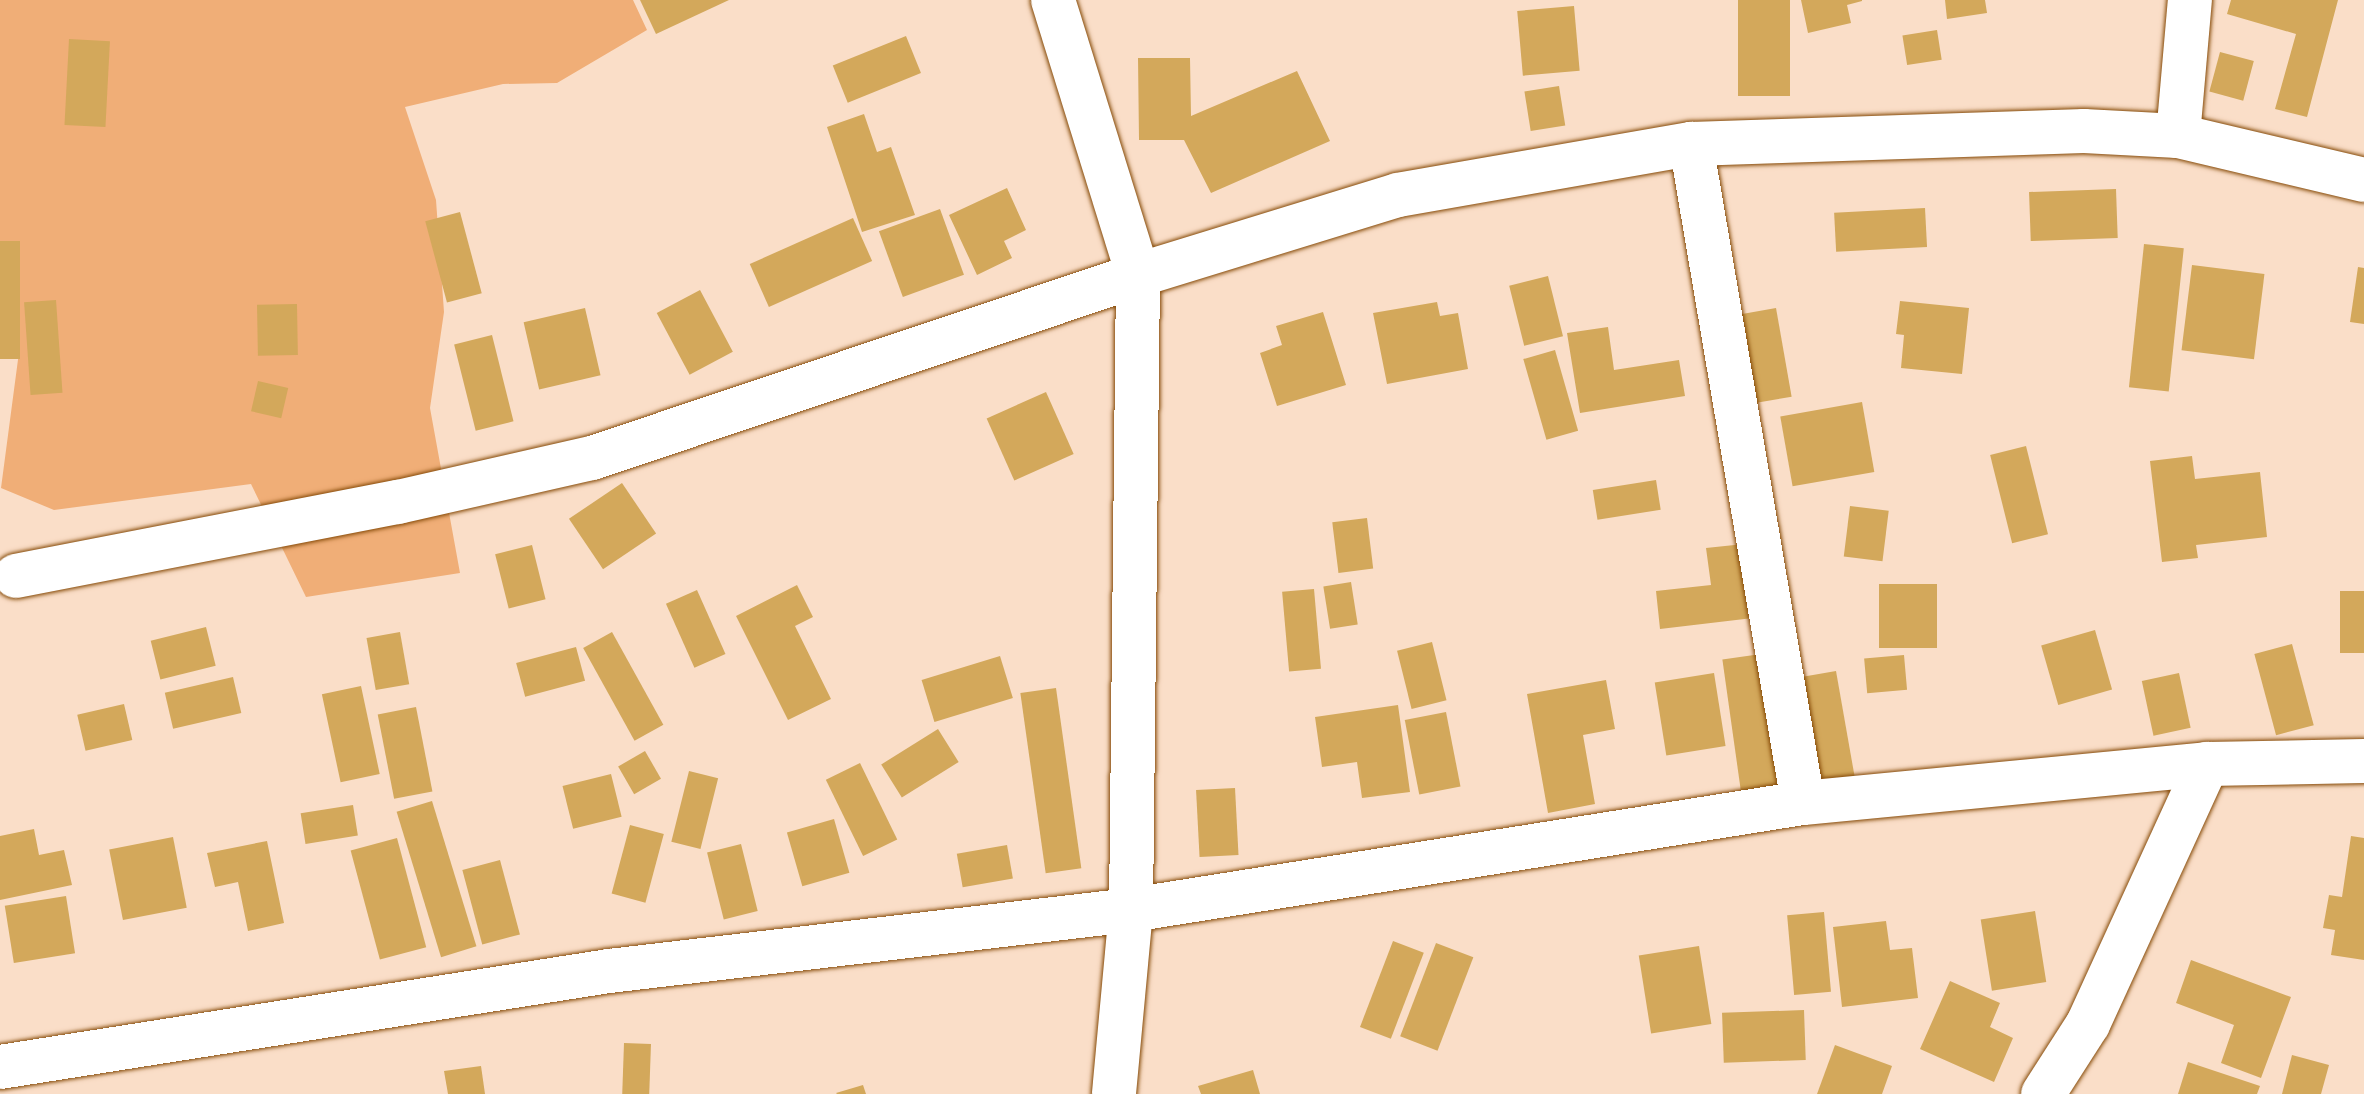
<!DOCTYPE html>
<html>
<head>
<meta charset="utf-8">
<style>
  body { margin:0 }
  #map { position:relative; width:2364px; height:1094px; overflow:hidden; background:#fadec8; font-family:Manrope,sans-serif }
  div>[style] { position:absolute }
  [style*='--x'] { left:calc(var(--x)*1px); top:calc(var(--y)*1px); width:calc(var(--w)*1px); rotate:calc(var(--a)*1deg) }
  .green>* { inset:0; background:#f0ae77 }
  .building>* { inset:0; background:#d3a85b; transform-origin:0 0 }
  .roads { filter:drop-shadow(0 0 2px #864a07) drop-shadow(0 0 2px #864a07) }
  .minor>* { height:44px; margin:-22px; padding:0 22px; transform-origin:22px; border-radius:22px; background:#fff }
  span { translate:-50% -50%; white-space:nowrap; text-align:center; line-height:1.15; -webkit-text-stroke:6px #fadec8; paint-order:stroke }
</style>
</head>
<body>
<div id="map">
  <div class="green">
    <div style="clip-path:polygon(0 0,633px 0,647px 30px,557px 83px,503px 84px,405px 107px,436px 200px,444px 312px,430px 408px,460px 573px,306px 597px,251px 484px,54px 510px,1px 488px,19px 352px,0 320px)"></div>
  </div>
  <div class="building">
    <div style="clip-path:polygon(640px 0,729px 0,656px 34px)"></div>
    <div style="left:1738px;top:0;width:52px;height:96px"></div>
    <div style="clip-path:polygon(1801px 0,1862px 0,1862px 1px,1847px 5px,1851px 23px,1808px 33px)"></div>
    <div style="clip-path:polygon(1945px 0,1985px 0,1987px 13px,1947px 19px)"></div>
    <div style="clip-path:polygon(2231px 0,2338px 0,2307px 117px,2275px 109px,2296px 34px,2227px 14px)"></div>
    <div style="left:1574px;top:6px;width:65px;height:57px;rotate:85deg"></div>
    <div style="left:1937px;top:30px;width:30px;height:35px;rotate:81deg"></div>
    <div style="left:906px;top:36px;width:40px;height:79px;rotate:68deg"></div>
    <div style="left:69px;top:39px;width:41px;height:86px;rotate:3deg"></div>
    <div style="left:2220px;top:52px;width:35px;height:41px;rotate:15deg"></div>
    <div style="clip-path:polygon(1138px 58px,1190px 58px,1191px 116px,1297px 71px,1330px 141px,1211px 193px,1184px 140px,1139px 140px)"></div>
    <div style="left:1559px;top:86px;width:40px;height:35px;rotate:81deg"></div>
    <div style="clip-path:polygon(864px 114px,877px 152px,891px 147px,915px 215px,862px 232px,827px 127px)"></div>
    <div style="clip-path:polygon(1007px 188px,1026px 230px,1004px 241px,1012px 258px,977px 275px,949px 215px)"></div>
    <div style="left:2116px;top:189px;width:49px;height:87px;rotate:88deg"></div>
    <div style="left:1925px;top:208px;width:39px;height:91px;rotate:87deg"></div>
    <div style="left:940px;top:209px;width:70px;height:65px;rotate:70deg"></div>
    <div style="left:460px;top:212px;width:84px;height:36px;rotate:75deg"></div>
    <div style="left:853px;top:218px;width:47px;height:113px;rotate:66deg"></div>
    <div style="left:0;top:241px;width:20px;height:118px"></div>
    <div style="left:2144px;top:244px;width:40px;height:144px;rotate:6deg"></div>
    <div style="left:2192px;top:265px;width:73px;height:86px;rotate:7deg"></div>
    <div style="clip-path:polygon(2358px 267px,2364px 268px,2364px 324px,2350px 322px)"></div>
    <div style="left:1548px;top:276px;width:62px;height:40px;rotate:76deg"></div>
    <div style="left:700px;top:290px;width:70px;height:49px;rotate:62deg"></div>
    <div style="left:56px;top:300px;width:93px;height:32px;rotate:86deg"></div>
    <div style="clip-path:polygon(1900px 301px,1969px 308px,1962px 374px,1901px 368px,1904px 335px,1896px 334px)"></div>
    <div style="clip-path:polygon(1437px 302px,1440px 316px,1458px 313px,1468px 369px,1387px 384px,1373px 313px)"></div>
    <div style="left:297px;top:304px;width:51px;height:40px;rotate:89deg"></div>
    <div style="left:585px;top:308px;width:69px;height:63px;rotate:77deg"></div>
    <div style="left:1776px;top:308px;width:90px;height:40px;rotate:80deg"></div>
    <div style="clip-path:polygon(1323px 312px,1346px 385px,1277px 406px,1260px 353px,1282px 345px,1276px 326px)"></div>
    <div style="clip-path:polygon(1608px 327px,1614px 370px,1679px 360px,1685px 396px,1580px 413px,1567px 333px)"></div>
    <div style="left:492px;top:335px;width:89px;height:39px;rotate:76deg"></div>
    <div style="left:1555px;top:350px;width:84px;height:33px;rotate:74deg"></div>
    <div style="left:258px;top:381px;width:31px;height:31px;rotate:13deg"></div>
    <div style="left:1046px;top:392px;width:68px;height:65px;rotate:66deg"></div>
    <div style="left:1862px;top:402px;width:71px;height:83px;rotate:80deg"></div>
    <div style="left:2026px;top:446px;width:91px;height:37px;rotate:76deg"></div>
    <div style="clip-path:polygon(2192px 456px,2195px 479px,2260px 472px,2267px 537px,2196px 545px,2198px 558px,2162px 562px,2150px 461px)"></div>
    <div style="left:1656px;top:480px;width:30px;height:64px;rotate:81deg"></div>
    <div style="left:622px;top:483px;width:61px;height:64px;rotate:56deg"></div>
    <div style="left:1850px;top:506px;width:39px;height:51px;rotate:7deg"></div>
    <div style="left:1367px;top:518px;width:51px;height:35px;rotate:83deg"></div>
    <div style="clip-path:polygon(1744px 544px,1753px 618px,1660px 629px,1656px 591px,1711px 585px,1706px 548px)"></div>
    <div style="left:532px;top:545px;width:56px;height:38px;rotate:76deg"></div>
    <div style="left:1351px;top:582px;width:43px;height:28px;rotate:81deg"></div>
    <div style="left:1937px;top:584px;width:64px;height:58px;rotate:90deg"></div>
    <div style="clip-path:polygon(797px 585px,813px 617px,795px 626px,831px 699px,788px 720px,736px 616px)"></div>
    <div style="left:1314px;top:589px;width:80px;height:32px;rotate:85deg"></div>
    <div style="left:697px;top:590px;width:70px;height:34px;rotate:66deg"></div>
    <div style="left:2340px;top:591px;width:24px;height:62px"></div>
    <div style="left:206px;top:627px;width:40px;height:57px;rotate:76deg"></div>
    <div style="left:2095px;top:630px;width:62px;height:56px;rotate:74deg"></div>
    <div style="left:400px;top:632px;width:53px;height:34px;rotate:80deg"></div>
    <div style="left:612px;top:632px;width:106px;height:33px;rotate:61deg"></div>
    <div style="left:1432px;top:642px;width:60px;height:36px;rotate:76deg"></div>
    <div style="left:2292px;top:644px;width:84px;height:39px;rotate:75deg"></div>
    <div style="left:576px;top:647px;width:35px;height:62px;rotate:75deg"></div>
    <div style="left:1761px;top:654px;width:137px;height:39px;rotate:82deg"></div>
    <div style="left:1904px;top:655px;width:35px;height:40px;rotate:85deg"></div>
    <div style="left:1000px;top:656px;width:44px;height:82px;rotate:73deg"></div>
    <div style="left:1836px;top:671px;width:108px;height:38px;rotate:80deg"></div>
    <div style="left:1714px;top:673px;width:74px;height:60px;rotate:81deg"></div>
    <div style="left:2179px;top:673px;width:56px;height:38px;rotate:78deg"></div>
    <div style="left:233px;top:677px;width:37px;height:70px;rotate:77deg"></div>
    <div style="clip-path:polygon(1606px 680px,1615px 729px,1583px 735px,1595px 804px,1548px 813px,1527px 694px)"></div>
    <div style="left:361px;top:686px;width:90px;height:40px;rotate:78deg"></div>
    <div style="left:1056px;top:688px;width:182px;height:36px;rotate:82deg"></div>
    <div style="left:124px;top:704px;width:37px;height:48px;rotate:77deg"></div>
    <div style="clip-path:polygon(1398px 705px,1410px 792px,1362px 798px,1357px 762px,1322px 767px,1315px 717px)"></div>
    <div style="left:416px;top:707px;width:86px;height:39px;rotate:79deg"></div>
    <div style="left:1446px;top:712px;width:76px;height:42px;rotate:79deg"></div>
    <div style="left:938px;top:729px;width:39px;height:67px;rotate:58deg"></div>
    <div style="left:645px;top:751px;width:32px;height:31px;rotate:60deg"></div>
    <div style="left:860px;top:763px;width:85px;height:38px;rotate:64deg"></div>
    <div style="left:689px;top:771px;width:30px;height:73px;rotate:14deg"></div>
    <div style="left:611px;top:774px;width:44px;height:50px;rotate:76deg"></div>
    <div style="left:1235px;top:788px;width:67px;height:39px;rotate:87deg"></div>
    <div style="left:432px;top:801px;width:152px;height:37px;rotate:73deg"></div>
    <div style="left:353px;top:805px;width:31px;height:53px;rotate:81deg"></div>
    <div style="left:834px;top:819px;width:56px;height:49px;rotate:74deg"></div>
    <div style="left:630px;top:825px;width:35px;height:71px;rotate:15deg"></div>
    <div style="clip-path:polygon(34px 829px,39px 855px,64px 850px,72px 885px,0 900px,0 836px)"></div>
    <div style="clip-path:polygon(2351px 836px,2364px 838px,2364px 960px,2331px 955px,2335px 930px,2323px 928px,2329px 895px,2342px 897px)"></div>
    <div style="left:173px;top:837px;width:72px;height:65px;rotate:79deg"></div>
    <div style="left:397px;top:838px;width:113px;height:48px;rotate:75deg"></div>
    <div style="clip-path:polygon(267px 841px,284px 923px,248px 931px,238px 882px,215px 887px,207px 853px)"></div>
    <div style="left:741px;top:844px;width:69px;height:35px;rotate:76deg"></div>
    <div style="left:1007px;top:845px;width:34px;height:51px;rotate:80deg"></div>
    <div style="left:500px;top:860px;width:77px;height:39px;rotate:75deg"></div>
    <div style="left:66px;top:896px;width:58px;height:62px;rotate:81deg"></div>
    <div style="left:2035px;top:911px;width:72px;height:55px;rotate:81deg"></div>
    <div style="left:1824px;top:912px;width:80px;height:37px;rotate:85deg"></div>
    <div style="clip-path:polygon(1886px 921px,1890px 950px,1912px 948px,1918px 998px,1842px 1007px,1833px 927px)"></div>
    <div style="left:1393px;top:941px;width:33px;height:92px;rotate:21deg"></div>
    <div style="left:1436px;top:943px;width:40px;height:100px;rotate:21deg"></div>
    <div style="left:1699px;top:946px;width:79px;height:61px;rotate:81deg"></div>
    <div style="clip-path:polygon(2191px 960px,2291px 997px,2261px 1078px,2221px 1063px,2234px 1025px,2176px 1003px)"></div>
    <div style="clip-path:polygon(1950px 981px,2000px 1003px,1990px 1027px,2013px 1038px,1994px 1082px,1920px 1049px)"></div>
    <div style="left:1804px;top:1010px;width:50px;height:82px;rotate:88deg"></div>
    <div style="left:624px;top:1043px;width:27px;height:51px;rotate:2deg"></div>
    <div style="clip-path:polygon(1835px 1045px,1892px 1066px,1882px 1094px,1817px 1094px)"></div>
    <div style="clip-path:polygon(2292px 1055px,2329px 1065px,2321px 1094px,2282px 1094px)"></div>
    <div style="clip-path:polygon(2188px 1062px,2260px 1086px,2257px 1094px,2178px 1094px)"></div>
    <div style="clip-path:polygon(481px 1066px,485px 1094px,448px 1094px,444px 1071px)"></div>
    <div style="clip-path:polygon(1253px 1070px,1260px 1094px,1201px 1094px,1198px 1086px)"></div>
    <div style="clip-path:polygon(863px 1085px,866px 1094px,837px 1094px,836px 1093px)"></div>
  </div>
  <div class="roads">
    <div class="minor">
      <div style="--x:1053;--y:0;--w:288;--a:72.8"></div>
      <div style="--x:1138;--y:275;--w:635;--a:90.63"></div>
      <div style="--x:1131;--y:910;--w:185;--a:95.3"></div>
      <div style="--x:2178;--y:136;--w:137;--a:-85"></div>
      <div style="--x:1691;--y:144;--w:668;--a:80.35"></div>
      <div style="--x:16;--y:576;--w:389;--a:-11"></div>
      <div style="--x:398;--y:502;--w:199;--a:-12.8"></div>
      <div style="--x:592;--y:458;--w:576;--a:-18.53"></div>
      <div style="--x:1138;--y:275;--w:272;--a:-17.1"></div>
      <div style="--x:1398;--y:195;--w:297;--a:-9.9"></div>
      <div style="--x:1691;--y:144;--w:393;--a:-1.9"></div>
      <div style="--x:2084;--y:131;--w:94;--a:3"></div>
      <div style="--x:2178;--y:136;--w:191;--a:13.3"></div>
      <div style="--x:0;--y:1067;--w:617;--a:-8.96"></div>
      <div style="--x:609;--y:971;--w:526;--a:-6.67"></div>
      <div style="--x:1131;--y:910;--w:680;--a:-9.05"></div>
      <div style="--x:1803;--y:803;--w:406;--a:-5.5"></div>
      <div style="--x:2207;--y:764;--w:157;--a:-1.1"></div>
      <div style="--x:2043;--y:1094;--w:83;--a:-57.3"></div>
      <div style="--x:2088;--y:1024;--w:286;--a:-65.4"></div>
    </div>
  </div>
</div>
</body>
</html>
